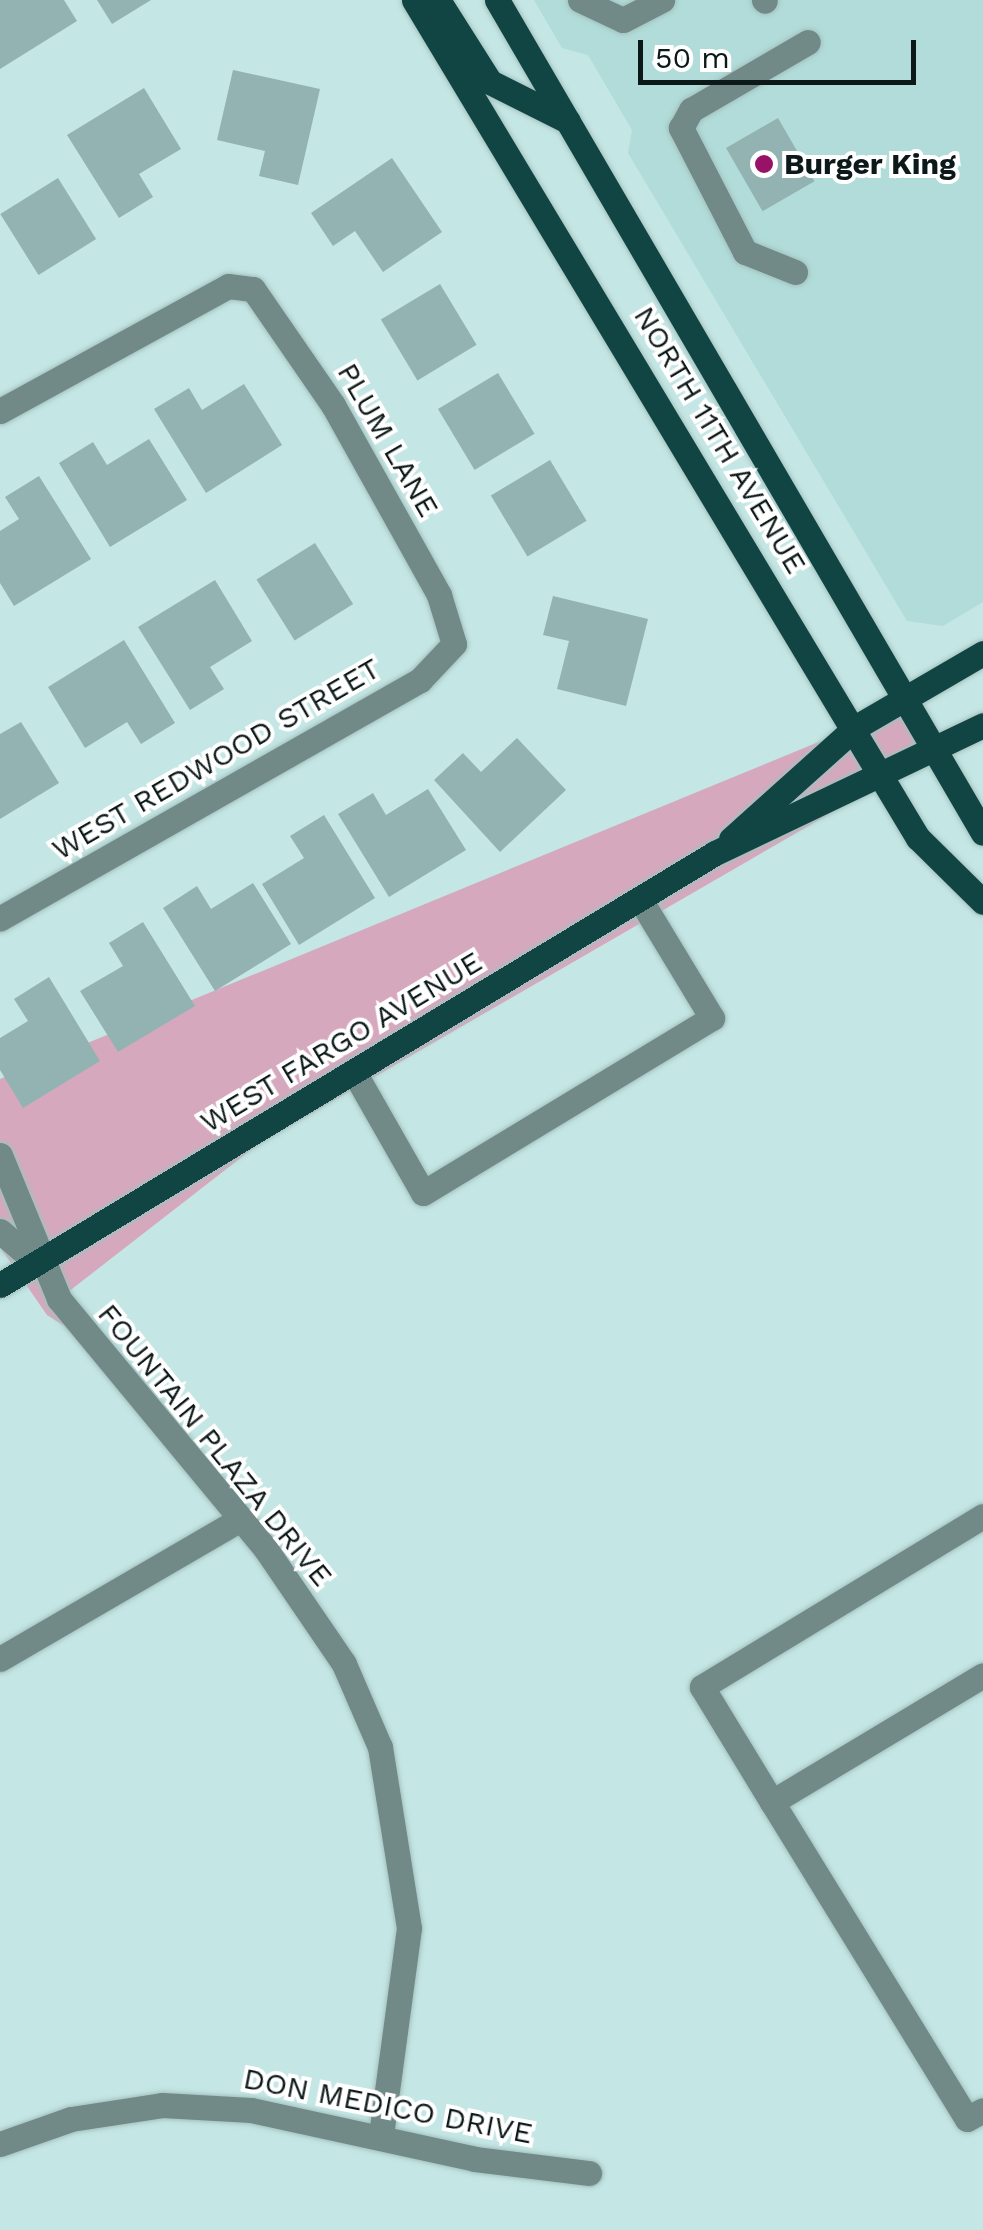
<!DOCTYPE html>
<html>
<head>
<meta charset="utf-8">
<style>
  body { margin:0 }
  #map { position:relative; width:983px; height:2230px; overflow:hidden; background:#c4e6e4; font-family:"Work Sans",sans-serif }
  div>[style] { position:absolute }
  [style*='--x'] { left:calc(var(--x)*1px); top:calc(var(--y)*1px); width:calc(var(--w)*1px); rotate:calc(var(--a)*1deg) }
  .built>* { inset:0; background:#b1dcd9 }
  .green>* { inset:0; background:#d6a8be }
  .building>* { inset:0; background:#92b3b1; transform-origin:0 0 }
  .roads { filter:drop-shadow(0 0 2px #a3c1bf) drop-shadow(0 0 2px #a3c1bf) }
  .minor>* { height:25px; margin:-12.5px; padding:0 12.5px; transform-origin:12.5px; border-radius:12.5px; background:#718a88 }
  .major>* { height:25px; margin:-12.5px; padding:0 12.5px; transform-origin:12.5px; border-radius:12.5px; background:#114543 }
  .dots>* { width:28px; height:28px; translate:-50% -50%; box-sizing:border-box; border:5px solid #fff; border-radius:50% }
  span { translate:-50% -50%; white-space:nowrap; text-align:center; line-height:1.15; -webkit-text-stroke:8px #fff; paint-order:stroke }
  .poi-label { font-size:30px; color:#0c1918; font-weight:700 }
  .left { translate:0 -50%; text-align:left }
  .street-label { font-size:30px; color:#0c1918 }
  .scale { position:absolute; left:638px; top:40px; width:278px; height:45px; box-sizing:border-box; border:5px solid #0c1918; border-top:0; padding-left:12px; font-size:30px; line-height:35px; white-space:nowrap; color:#0c1918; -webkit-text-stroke:8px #fff; paint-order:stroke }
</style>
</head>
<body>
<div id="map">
  <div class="built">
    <div style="clip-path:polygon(534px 0,983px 0,983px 602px,943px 626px,907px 621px,628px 153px,632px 130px,588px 55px,562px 48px)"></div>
  </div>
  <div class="green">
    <div style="clip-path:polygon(909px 696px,940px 750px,260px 1143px,59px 1299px,85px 1339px,47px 1315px,0 1247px,0 1079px,855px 727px)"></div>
  </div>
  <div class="building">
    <div style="clip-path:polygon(0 0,64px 0,77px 21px,0 69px)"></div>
    <div style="clip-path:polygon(97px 0,151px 0,112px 24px)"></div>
    <div style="clip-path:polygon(233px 70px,320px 89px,298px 185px,259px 176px,265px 151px,217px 140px)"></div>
    <div style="clip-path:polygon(144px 88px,181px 149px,139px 174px,153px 197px,119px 218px,67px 135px)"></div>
    <div style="left:778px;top:118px;width:73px;height:60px;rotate:60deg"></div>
    <div style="clip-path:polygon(392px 158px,442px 232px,383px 272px,355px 231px,333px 246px,311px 213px)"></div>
    <div style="left:58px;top:178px;width:72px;height:68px;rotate:58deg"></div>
    <div style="left:440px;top:284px;width:71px;height:69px;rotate:59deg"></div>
    <div style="left:498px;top:373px;width:71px;height:70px;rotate:59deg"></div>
    <div style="clip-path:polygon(244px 384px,282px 445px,206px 493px,154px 409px,189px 388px,202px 410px)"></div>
    <div style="clip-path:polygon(149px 439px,187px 500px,110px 547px,59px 463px,93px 442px,107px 465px)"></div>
    <div style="left:550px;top:460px;width:71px;height:69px;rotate:59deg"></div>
    <div style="clip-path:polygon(39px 476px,91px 559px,14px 606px,0 583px,0 531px,19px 519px,5px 497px)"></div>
    <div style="left:315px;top:543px;width:72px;height:69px;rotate:58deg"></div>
    <div style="clip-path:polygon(215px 580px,252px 641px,210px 667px,224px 689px,190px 710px,138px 627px)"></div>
    <div style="clip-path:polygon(553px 596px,648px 619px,626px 706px,557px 689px,569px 641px,543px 635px)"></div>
    <div style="clip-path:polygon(124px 640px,175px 723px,141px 744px,127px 722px,85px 748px,48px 687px)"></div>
    <div style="clip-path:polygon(21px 722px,59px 783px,0 819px,0 734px)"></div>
    <div style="clip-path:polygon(517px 738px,566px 790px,500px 852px,434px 780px,463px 753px,481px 772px)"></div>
    <div style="clip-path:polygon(428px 789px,466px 850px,389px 897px,338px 814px,373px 793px,386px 815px)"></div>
    <div style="clip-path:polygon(324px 815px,375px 898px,299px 945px,262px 884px,304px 858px,290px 836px)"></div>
    <div style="clip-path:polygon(253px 883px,291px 944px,215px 991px,163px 908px,197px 886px,211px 909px)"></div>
    <div style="clip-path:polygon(143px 922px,195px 1006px,118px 1052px,80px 991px,123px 966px,109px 943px)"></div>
    <div style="clip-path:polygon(49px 977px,100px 1061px,23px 1108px,0 1070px,0 1038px,28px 1021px,14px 999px)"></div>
  </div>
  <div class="roads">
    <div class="minor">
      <div style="--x:580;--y:0;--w:47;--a:24.9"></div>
      <div style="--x:623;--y:20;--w:44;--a:-27.1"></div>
      <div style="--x:764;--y:0;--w:1;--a:45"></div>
      <div style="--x:795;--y:272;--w:54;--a:-158.2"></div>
      <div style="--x:745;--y:252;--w:140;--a:-117.3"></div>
      <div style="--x:681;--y:128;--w:21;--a:-61"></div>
      <div style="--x:691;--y:110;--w:135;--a:-30.2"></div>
      <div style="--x:0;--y:411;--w:260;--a:-28.7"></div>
      <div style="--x:228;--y:286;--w:25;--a:7"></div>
      <div style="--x:253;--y:289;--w:141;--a:55.4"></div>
      <div style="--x:333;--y:405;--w:218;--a:60.8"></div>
      <div style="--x:439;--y:595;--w:51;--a:73"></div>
      <div style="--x:454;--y:644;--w:50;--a:133.4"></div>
      <div style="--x:420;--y:680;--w:483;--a:150.4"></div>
      <div style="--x:354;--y:1072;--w:139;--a:60.3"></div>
      <div style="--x:423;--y:1193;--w:338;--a:-31.2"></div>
      <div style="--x:712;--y:1018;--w:139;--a:-121.2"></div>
      <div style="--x:0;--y:1155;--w:156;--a:67.7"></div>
      <div style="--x:59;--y:1299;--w:323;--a:50.4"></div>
      <div style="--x:265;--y:1548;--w:140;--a:55.7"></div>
      <div style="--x:344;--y:1664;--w:90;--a:66.6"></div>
      <div style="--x:380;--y:1747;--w:183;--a:80.9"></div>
      <div style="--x:409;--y:1928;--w:209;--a:97.7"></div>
      <div style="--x:0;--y:1231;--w:49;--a:40.9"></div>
      <div style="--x:983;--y:1516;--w:329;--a:148.7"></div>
      <div style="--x:702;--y:1687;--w:135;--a:58.7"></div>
      <div style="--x:772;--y:1802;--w:246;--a:-31"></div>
      <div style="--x:0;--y:1659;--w:274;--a:-30.2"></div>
      <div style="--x:772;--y:1802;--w:372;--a:58.4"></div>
      <div style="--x:967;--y:2119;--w:18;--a:-29"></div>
      <div style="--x:0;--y:2144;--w:75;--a:-19.4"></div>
      <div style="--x:71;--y:2119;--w:92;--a:-8.7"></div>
      <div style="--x:162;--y:2105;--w:89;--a:3.2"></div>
      <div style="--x:251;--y:2110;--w:229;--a:12.3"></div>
      <div style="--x:475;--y:2159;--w:115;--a:7"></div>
    </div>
    <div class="major">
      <div style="--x:414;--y:0;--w:978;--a:58.98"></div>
      <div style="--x:918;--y:838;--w:91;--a:44.6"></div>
      <div style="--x:438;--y:0;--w:97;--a:57.6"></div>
      <div style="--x:490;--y:82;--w:87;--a:26.6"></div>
      <div style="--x:497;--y:0;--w:964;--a:59.74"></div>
      <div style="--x:731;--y:839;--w:168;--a:-41.9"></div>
      <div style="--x:856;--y:727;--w:147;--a:-30.2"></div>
      <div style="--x:0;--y:1285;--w:835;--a:-31.14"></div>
      <div style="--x:715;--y:853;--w:297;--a:-25.5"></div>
    </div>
  </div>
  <div class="dots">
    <div style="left:764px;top:164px;background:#981267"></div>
  </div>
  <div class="poi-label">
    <span class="left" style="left:784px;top:164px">Burger King</span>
  </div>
  <div class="street-label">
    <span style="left:388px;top:440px;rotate:60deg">PLUM LANE</span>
    <span style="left:720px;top:440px;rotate:59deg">NORTH 11TH AVENUE</span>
    <span style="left:216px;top:759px;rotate:-30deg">WEST REDWOOD STREET</span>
    <span style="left:341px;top:1042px;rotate:-31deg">WEST FARGO AVENUE</span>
    <span style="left:215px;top:1445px;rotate:51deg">FOUNTAIN PLAZA DRIVE</span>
    <span style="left:388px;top:2106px;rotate:11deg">DON MEDICO DRIVE</span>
  </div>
  <div class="scale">50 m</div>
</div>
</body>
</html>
